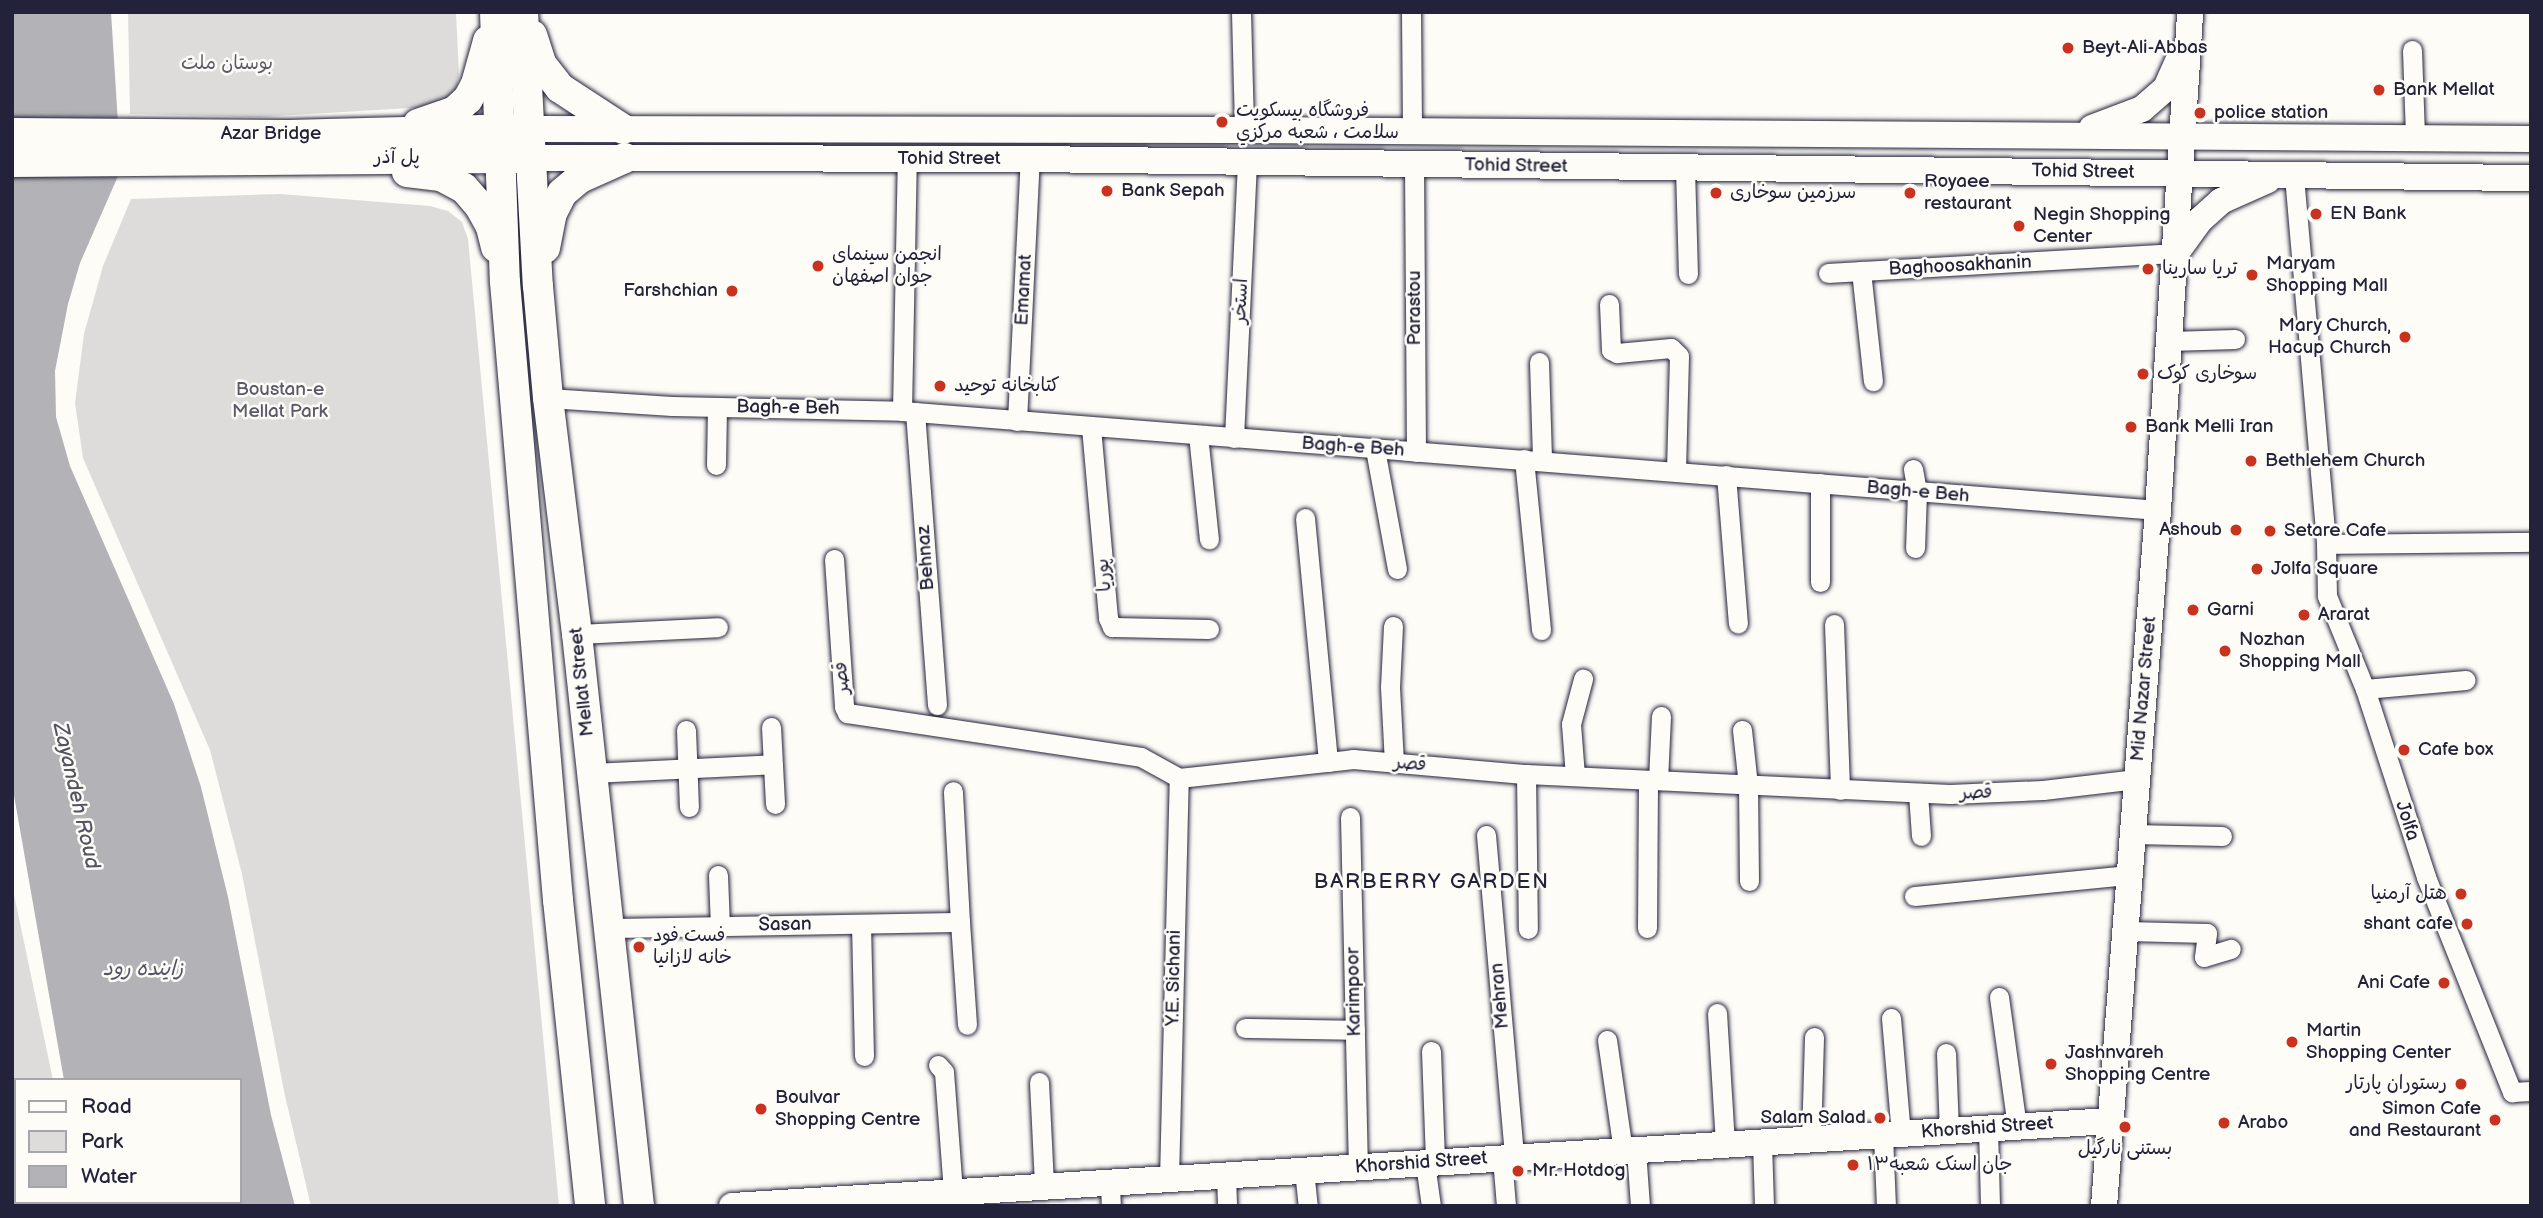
<!DOCTYPE html>
<html>
<head>
<meta charset="utf-8">
<style>
  body { margin:0 }
  #map { position:relative; width:2543px; height:1218px; overflow:hidden; background:#fdfcf7; font-family:"Balsamiq Sans","Playpen Sans Arabic",sans-serif }
  div>[style] { position:absolute }
  [style*='--x'] { left:calc(var(--x)*1px); top:calc(var(--y)*1px); width:calc(var(--w)*1px); rotate:calc(var(--a)*1deg) }
  .green>* { inset:0; background:#dddcdb }
  .water>* { inset:0; background:#b2b2b7 }
  .roads { filter:drop-shadow(0 0 2px #22223b) drop-shadow(0 0 2px #22223b) }
  .street>* { height:19px; margin:-9.5px; padding:0 9.5px; transform-origin:9.5px; border-radius:9.5px; background:#fdfcf7 }
  .secondary>* { height:26px; margin:-13px; padding:0 13px; transform-origin:13px; border-radius:13px; background:#fdfcf7 }
  .primary>* { height:30px; margin:-15px; padding:0 15px; transform-origin:15px; border-radius:15px; background:#fdfcf7 }
  .dots>* { width:19px; height:19px; translate:-50% -50%; box-sizing:border-box; border:4px solid #fdfcf7; border-radius:50% }
  span { translate:-50% -50%; white-space:nowrap; text-align:center; line-height:1.15; -webkit-text-stroke:5px #fdfcf7; paint-order:stroke }
  .poi-label { font-size:19px; color:#22223b }
  .left { translate:0 -50%; text-align:left }
  .right { translate:-100% -50%; text-align:right }
  .park-label { font-size:19px; color:#5a5a6b }
  .street-label { font-size:19px; color:#22223b }
  .water-label { font-size:21px; color:#545466; font-style:italic }
  .neighbourhood-label { font-size:21px; color:#22223b; letter-spacing:2px }
  .frame { position:absolute; inset:0; border:14px solid #22223b; pointer-events:none }
  .legend { position:absolute; left:14px; top:1078px; width:228px; height:126px; box-sizing:border-box; background:#fdfcf7; border:2px solid #a5a5ac; margin:0; padding:9px 12px; list-style:none; font-size:21px; color:#22223b }
  .legend li { display:flex; align-items:center; gap:14px; height:35px }
  .legend b { width:35px; border:2px solid #a5a5ac }
</style>
</head>
<body>
<div id="map">
  <div class="green">
    <div style="clip-path:polygon(128px 12px,456px 12px,459px 75px,456px 88px,443px 106px,260px 117px,130px 114px)"></div>
    <div style="clip-path:polygon(280px 194px,430px 206px,448px 211px,462px 222px,468px 239px,559px 1206px,311px 1206px,285px 1096px,242px 874px,210px 750px,83px 458px,75px 403px,84px 334px,103px 266px,131px 199px)"></div>
    <div style="clip-path:polygon(12px 885px,53px 1080px,16px 1080px,16px 1202px,75px 1202px,76px 1206px,12px 1206px)"></div>
  </div>
  <div class="water">
    <div style="clip-path:polygon(12px 12px,111px 12px,120px 155px,118px 176px,80px 263px,68px 304px,55px 371px,56px 417px,70px 466px,174px 704px,201px 787px,228px 897px,271px 1115px,295px 1206px,86px 1206px,85px 1202px,240px 1202px,240px 1080px,64px 1080px,12px 784px)"></div>
  </div>
  <div class="roads">
    <div class="street">
      <div style="--x:1241;--y:12;--w:118;--a:88.5"></div>
      <div style="--x:1411;--y:12;--w:119;--a:89.5"></div>
      <div style="--x:2412;--y:50;--w:88;--a:88"></div>
      <div style="--x:1414;--y:165;--w:287;--a:89.6"></div>
      <div style="--x:1685;--y:168;--w:106;--a:88.4"></div>
      <div style="--x:2294;--y:176;--w:369;--a:85"></div>
      <div style="--x:2326;--y:544;--w:52;--a:88.9"></div>
      <div style="--x:2327;--y:596;--w:100;--a:67.8"></div>
      <div style="--x:2365;--y:689;--w:198;--a:72"></div>
      <div style="--x:2426;--y:877;--w:232;--a:68.2"></div>
      <div style="--x:2512;--y:1092;--w:19;--a:-3"></div>
      <div style="--x:1861;--y:271;--w:111;--a:83.8"></div>
      <div style="--x:1828;--y:273;--w:349;--a:-3.3"></div>
      <div style="--x:1609;--y:304;--w:46;--a:87.5"></div>
      <div style="--x:1611;--y:350;--w:7;--a:27"></div>
      <div style="--x:1617;--y:353;--w:54;--a:-5.3"></div>
      <div style="--x:1671;--y:348;--w:11;--a:45"></div>
      <div style="--x:1679;--y:356;--w:114;--a:91.5"></div>
      <div style="--x:2170;--y:341;--w:65;--a:-1.8"></div>
      <div style="--x:1539;--y:362;--w:98;--a:88.2"></div>
      <div style="--x:548;--y:398;--w:124;--a:3.7"></div>
      <div style="--x:672;--y:406;--w:230;--a:1.2"></div>
      <div style="--x:902;--y:411;--w:1260;--a:4.51"></div>
      <div style="--x:902;--y:411;--w:252;--a:-88.9"></div>
      <div style="--x:915;--y:412;--w:294;--a:85.7"></div>
      <div style="--x:1017;--y:421;--w:262;--a:-87.2"></div>
      <div style="--x:1091;--y:427;--w:192;--a:84.9"></div>
      <div style="--x:1108;--y:618;--w:10;--a:66"></div>
      <div style="--x:1112;--y:627;--w:97;--a:1.2"></div>
      <div style="--x:1198;--y:435;--w:105;--a:84"></div>
      <div style="--x:1234;--y:438;--w:275;--a:-87.3"></div>
      <div style="--x:1375;--y:449;--w:122;--a:79.6"></div>
      <div style="--x:1524;--y:459;--w:172;--a:84.3"></div>
      <div style="--x:716;--y:465;--w:58;--a:-89"></div>
      <div style="--x:1913;--y:469;--w:23;--a:80"></div>
      <div style="--x:1917;--y:492;--w:56;--a:92"></div>
      <div style="--x:1726;--y:475;--w:149;--a:85.4"></div>
      <div style="--x:1305;--y:518;--w:245;--a:84.6"></div>
      <div style="--x:2326;--y:544;--w:205;--a:-0.6"></div>
      <div style="--x:834;--y:559;--w:148;--a:86.1"></div>
      <div style="--x:844;--y:707;--w:7;--a:63"></div>
      <div style="--x:847;--y:713;--w:297;--a:8.5"></div>
      <div style="--x:1141;--y:757;--w:43;--a:28.9"></div>
      <div style="--x:1179;--y:778;--w:175;--a:-6.2"></div>
      <div style="--x:1353;--y:759;--w:174;--a:5"></div>
      <div style="--x:1526;--y:774;--w:424;--a:2.7"></div>
      <div style="--x:1950;--y:794;--w:93;--a:-2.5"></div>
      <div style="--x:2043;--y:790;--w:94;--a:-6.7"></div>
      <div style="--x:1820;--y:582;--w:99;--a:-90"></div>
      <div style="--x:1834;--y:624;--w:166;--a:87.9"></div>
      <div style="--x:1393;--y:626;--w:61;--a:92.8"></div>
      <div style="--x:1390;--y:687;--w:76;--a:87"></div>
      <div style="--x:577;--y:634;--w:141;--a:-2.8"></div>
      <div style="--x:2365;--y:689;--w:101;--a:-5.1"></div>
      <div style="--x:771;--y:727;--w:77;--a:87"></div>
      <div style="--x:686;--y:730;--w:77;--a:87.8"></div>
      <div style="--x:1742;--y:730;--w:55;--a:83.8"></div>
      <div style="--x:1748;--y:785;--w:96;--a:89.4"></div>
      <div style="--x:592;--y:773;--w:181;--a:-2.8"></div>
      <div style="--x:1526;--y:774;--w:155;--a:89.3"></div>
      <div style="--x:1575;--y:776;--w:52;--a:-94.4"></div>
      <div style="--x:1571;--y:724;--w:47;--a:-75.1"></div>
      <div style="--x:1658;--y:780;--w:64;--a:-87.3"></div>
      <div style="--x:1918;--y:793;--w:43;--a:86"></div>
      <div style="--x:1350;--y:817;--w:350;--a:88.7"></div>
      <div style="--x:2133;--y:834;--w:89;--a:1.3"></div>
      <div style="--x:1486;--y:835;--w:323;--a:85"></div>
      <div style="--x:718;--y:875;--w:51;--a:87.8"></div>
      <div style="--x:1914;--y:896;--w:217;--a:-5.6"></div>
      <div style="--x:960;--y:922;--w:103;--a:86.1"></div>
      <div style="--x:861;--y:924;--w:132;--a:88.7"></div>
      <div style="--x:609;--y:928;--w:351;--a:-1"></div>
      <div style="--x:960;--y:922;--w:131;--a:-93.1"></div>
      <div style="--x:1647;--y:928;--w:148;--a:-89.6"></div>
      <div style="--x:2126;--y:931;--w:81;--a:1.4"></div>
      <div style="--x:2207;--y:933;--w:24;--a:97"></div>
      <div style="--x:2204;--y:957;--w:28;--a:-17"></div>
      <div style="--x:1999;--y:997;--w:130;--a:82.1"></div>
      <div style="--x:1717;--y:1013;--w:131;--a:86.5"></div>
      <div style="--x:1891;--y:1018;--w:116;--a:85.1"></div>
      <div style="--x:1245;--y:1028;--w:110;--a:1"></div>
      <div style="--x:1607;--y:1040;--w:112;--a:81.8"></div>
      <div style="--x:1431;--y:1051;--w:111;--a:87.9"></div>
      <div style="--x:1946;--y:1053;--w:78;--a:87.8"></div>
      <div style="--x:938;--y:1065;--w:9;--a:49"></div>
      <div style="--x:944;--y:1072;--w:120;--a:85.7"></div>
      <div style="--x:1039;--y:1082;--w:104;--a:87.2"></div>
      <div style="--x:1988;--y:1128;--w:78;--a:88.5"></div>
      <div style="--x:1883;--y:1135;--w:71;--a:87.6"></div>
      <div style="--x:1811;--y:1139;--w:102;--a:-88.3"></div>
      <div style="--x:1762;--y:1142;--w:64;--a:88.2"></div>
      <div style="--x:1636;--y:1150;--w:56;--a:85.9"></div>
      <div style="--x:1502;--y:1158;--w:48;--a:85.2"></div>
      <div style="--x:1425;--y:1163;--w:43;--a:82.1"></div>
      <div style="--x:1304;--y:1170;--w:36;--a:84"></div>
      <div style="--x:1226;--y:1175;--w:31;--a:88"></div>
      <div style="--x:1169;--y:1179;--w:401;--a:-88.6"></div>
      <div style="--x:1110;--y:1182;--w:24;--a:88"></div>
    </div>
    <div class="secondary">
      <div style="--x:2092;--y:128;--w:53;--a:-20.8"></div>
      <div style="--x:2142;--y:109;--w:32;--a:-41"></div>
      <div style="--x:2166;--y:88;--w:37;--a:-66"></div>
      <div style="--x:531;--y:129;--w:713;--a:0.08"></div>
      <div style="--x:1244;--y:130;--w:1287;--a:0.4"></div>
      <div style="--x:531;--y:158;--w:499;--a:0.1"></div>
      <div style="--x:1030;--y:159;--w:1501;--a:0.73"></div>
      <div style="--x:2176;--y:253;--w:41;--a:-54"></div>
      <div style="--x:2200;--y:220;--w:28;--a:-42"></div>
      <div style="--x:2221;--y:201;--w:51;--a:-24.1"></div>
      <div style="--x:732;--y:1206;--w:1382;--a:-3.53"></div>
      <div style="--x:2104;--y:1206;--w:698;--a:-85.56"></div>
      <div style="--x:2158;--y:510;--w:499;--a:-86.3"></div>
    </div>
    <div class="primary">
      <div style="--x:495;--y:12;--w:270;--a:87.9"></div>
      <div style="--x:505;--y:282;--w:620;--a:85.1"></div>
      <div style="--x:558;--y:900;--w:308;--a:84"></div>
      <div style="--x:523;--y:12;--w:274;--a:86.9"></div>
      <div style="--x:538;--y:286;--w:112;--a:84.9"></div>
      <div style="--x:548;--y:398;--w:238;--a:83"></div>
      <div style="--x:577;--y:634;--w:575;--a:83.81"></div>
      <div style="--x:532;--y:35;--w:32;--a:72"></div>
      <div style="--x:542;--y:65;--w:29;--a:52"></div>
      <div style="--x:560;--y:88;--w:75;--a:33.1"></div>
      <div style="--x:418;--y:124;--w:39;--a:-19"></div>
      <div style="--x:455;--y:111;--w:18;--a:-43"></div>
      <div style="--x:468;--y:99;--w:17;--a:-62"></div>
      <div style="--x:476;--y:84;--w:45;--a:-74.4"></div>
      <div style="--x:12;--y:133;--w:277;--a:0.4"></div>
      <div style="--x:289;--y:135;--w:230;--a:-1.5"></div>
      <div style="--x:12;--y:162;--w:507;--a:-0.45"></div>
      <div style="--x:407;--y:172;--w:34;--a:7"></div>
      <div style="--x:441;--y:176;--w:26;--a:28"></div>
      <div style="--x:464;--y:188;--w:23;--a:49"></div>
      <div style="--x:479;--y:205;--w:25;--a:61"></div>
      <div style="--x:491;--y:227;--w:21;--a:76"></div>
      <div style="--x:545;--y:248;--w:36;--a:-79"></div>
      <div style="--x:552;--y:213;--w:22;--a:-63"></div>
      <div style="--x:562;--y:193;--w:23;--a:-40"></div>
      <div style="--x:580;--y:178;--w:49;--a:-24"></div>
    </div>
  </div>
  <div class="dots">
    <div style="left:2068px;top:48px;background:#c8321e"></div>
    <div style="left:2379px;top:90px;background:#c8321e"></div>
    <div style="left:2200px;top:113px;background:#c8321e"></div>
    <div style="left:1222px;top:122px;background:#c8321e"></div>
    <div style="left:1107px;top:191px;background:#c8321e"></div>
    <div style="left:1716px;top:193px;background:#c8321e"></div>
    <div style="left:1910px;top:193px;background:#c8321e"></div>
    <div style="left:2316px;top:214px;background:#c8321e"></div>
    <div style="left:2019px;top:226px;background:#c8321e"></div>
    <div style="left:818px;top:266px;background:#c8321e"></div>
    <div style="left:2148px;top:269px;background:#c8321e"></div>
    <div style="left:2252px;top:275px;background:#c8321e"></div>
    <div style="left:732px;top:291px;background:#c8321e"></div>
    <div style="left:2405px;top:337px;background:#c8321e"></div>
    <div style="left:2143px;top:374px;background:#c8321e"></div>
    <div style="left:940px;top:386px;background:#c8321e"></div>
    <div style="left:2131px;top:427px;background:#c8321e"></div>
    <div style="left:2251px;top:461px;background:#c8321e"></div>
    <div style="left:2236px;top:530px;background:#c8321e"></div>
    <div style="left:2270px;top:531px;background:#c8321e"></div>
    <div style="left:2257px;top:569px;background:#c8321e"></div>
    <div style="left:2193px;top:610px;background:#c8321e"></div>
    <div style="left:2304px;top:615px;background:#c8321e"></div>
    <div style="left:2225px;top:651px;background:#c8321e"></div>
    <div style="left:2404px;top:750px;background:#c8321e"></div>
    <div style="left:2461px;top:894px;background:#c8321e"></div>
    <div style="left:2467px;top:924px;background:#c8321e"></div>
    <div style="left:639px;top:947px;background:#c8321e"></div>
    <div style="left:2444px;top:983px;background:#c8321e"></div>
    <div style="left:2292px;top:1042px;background:#c8321e"></div>
    <div style="left:2051px;top:1064px;background:#c8321e"></div>
    <div style="left:2461px;top:1084px;background:#c8321e"></div>
    <div style="left:761px;top:1109px;background:#c8321e"></div>
    <div style="left:1880px;top:1118px;background:#c8321e"></div>
    <div style="left:2495px;top:1120px;background:#c8321e"></div>
    <div style="left:2224px;top:1123px;background:#c8321e"></div>
    <div style="left:2125px;top:1127px;background:#c8321e"></div>
    <div style="left:1853px;top:1165px;background:#c8321e"></div>
    <div style="left:1518px;top:1171px;background:#c8321e"></div>
  </div>
  <div class="poi-label">
    <span class="left" style="left:2082px;top:48px">Beyt-Ali-Abbas</span>
    <span class="left" style="left:2393px;top:90px">Bank Mellat</span>
    <span class="left" style="left:1236px;top:122px">فروشگاه بيسكويت<br>سلامت ، شعبه مركزي</span>
    <span class="left" style="left:2214px;top:113px">police station</span>
    <span class="left" style="left:1924px;top:193px">Royaee<br>restaurant</span>
    <span class="left" style="left:1121px;top:191px">Bank Sepah</span>
    <span class="left" style="left:1730px;top:193px">سرزمین سوخاری</span>
    <span class="left" style="left:2330px;top:214px">EN Bank</span>
    <span class="left" style="left:2033px;top:226px">Negin Shopping<br>Center</span>
    <span class="left" style="left:832px;top:266px">انجمن سینمای<br>جوان اصفهان</span>
    <span class="left" style="left:2266px;top:275px">Maryam<br>Shopping Mall</span>
    <span class="left" style="left:2162px;top:269px">تریا سارینا</span>
    <span class="right" style="left:718px;top:291px">Farshchian</span>
    <span class="right" style="left:2391px;top:337px">Mary Church,<br>Hacup Church</span>
    <span class="left" style="left:2157px;top:374px">سوخاری کوک</span>
    <span class="left" style="left:954px;top:386px">کتابخانه توحید</span>
    <span class="left" style="left:2145px;top:427px">Bank Melli Iran</span>
    <span class="left" style="left:2265px;top:461px">Bethlehem Church</span>
    <span class="right" style="left:2222px;top:530px">Ashoub</span>
    <span class="left" style="left:2284px;top:531px">Setare Cafe</span>
    <span class="left" style="left:2271px;top:569px">Jolfa Square</span>
    <span class="left" style="left:2207px;top:610px">Garni</span>
    <span class="left" style="left:2318px;top:615px">Ararat</span>
    <span class="left" style="left:2239px;top:651px">Nozhan<br>Shopping Mall</span>
    <span class="left" style="left:2418px;top:750px">Cafe box</span>
    <span class="right" style="left:2447px;top:894px">هتل آرمنیا</span>
    <span class="right" style="left:2453px;top:924px">shant cafe</span>
    <span class="left" style="left:653px;top:947px">فست فود<br>خانه لازانیا</span>
    <span class="right" style="left:2430px;top:983px">Ani Cafe</span>
    <span class="left" style="left:2306px;top:1042px">Martin<br>Shopping Center</span>
    <span class="left" style="left:2065px;top:1064px">Jashnvareh<br>Shopping Centre</span>
    <span class="right" style="left:2447px;top:1084px">رستوران پارتار</span>
    <span class="left" style="left:775px;top:1109px">Boulvar<br>Shopping Centre</span>
    <span class="right" style="left:2481px;top:1120px">Simon Cafe<br>and Restaurant</span>
    <span class="right" style="left:1866px;top:1118px">Salam Salad</span>
    <span class="left" style="left:2238px;top:1123px">Arabo</span>
    <span style="left:2125px;top:1149px">بستنی نارگیل</span>
    <span class="left" style="left:1867px;top:1165px">جان اسنک شعبه۱۳</span>
    <span class="left" style="left:1532px;top:1171px">Mr. Hotdog</span>
  </div>
  <div class="park-label">
    <span style="left:227px;top:64px">بوستان ملت</span>
    <span style="left:280px;top:401px">Boustan-e<br>Mellat Park</span>
  </div>
  <div class="street-label">
    <span style="left:271px;top:134px">Azar Bridge</span>
    <span style="left:397px;top:158px">پل آذر</span>
    <span style="left:949px;top:159px">Tohid Street</span>
    <span style="left:1516px;top:166px;rotate:1deg">Tohid Street</span>
    <span style="left:2083px;top:172px;rotate:1deg">Tohid Street</span>
    <span style="left:1960px;top:266px;rotate:-3deg">Baghoosakhanin</span>
    <span style="left:1024px;top:290px;rotate:-87deg">Emamat</span>
    <span style="left:1241px;top:301px;rotate:-87deg">استخر</span>
    <span style="left:1415px;top:308px;rotate:-90deg">Parastou</span>
    <span style="left:788px;top:408px;rotate:1deg">Bagh-e Beh</span>
    <span style="left:1353px;top:447px;rotate:4deg">Bagh-e Beh</span>
    <span style="left:1918px;top:492px;rotate:5deg">Bagh-e Beh</span>
    <span style="left:926px;top:558px;rotate:-94deg">Behnaz</span>
    <span style="left:1104px;top:575px;rotate:-95deg">پوریا</span>
    <span style="left:842px;top:678px;rotate:-94deg">قصر</span>
    <span style="left:582px;top:682px;rotate:-96deg">Mellat Street</span>
    <span style="left:2144px;top:689px;rotate:-85deg">Mid Nazar Street</span>
    <span style="left:1410px;top:764px;rotate:5deg">قصر</span>
    <span style="left:1976px;top:793px;rotate:-2deg">قصر</span>
    <span style="left:2407px;top:821px;rotate:72deg">Jolfa</span>
    <span style="left:785px;top:925px;rotate:-1deg">Sasan</span>
    <span style="left:1174px;top:978px;rotate:-89deg">Y.E. Sichani</span>
    <span style="left:1354px;top:992px;rotate:-91deg">Karimpoor</span>
    <span style="left:1500px;top:996px;rotate:-95deg">Mehran</span>
    <span style="left:1987px;top:1128px;rotate:-4deg">Khorshid Street</span>
    <span style="left:1421px;top:1163px;rotate:-4deg">Khorshid Street</span>
  </div>
  <div class="water-label">
    <span style="left:76px;top:796px;rotate:77deg">Zayandeh Roud</span>
    <span style="left:143px;top:969px">زاینده رود</span>
  </div>
  <div class="neighbourhood-label">
    <span style="left:1432px;top:882px">BARBERRY GARDEN</span>
  </div>
  <div class="frame"></div>
  <ul class="legend">
  <li><b style="height:9px;background:#fdfcf7"></b>Road</li>
  <li><b style="height:19px;background:#dddcdb"></b>Park</li>
  <li><b style="height:19px;background:#b2b2b7"></b>Water</li>
  </ul>
</div>
</body>
</html>
